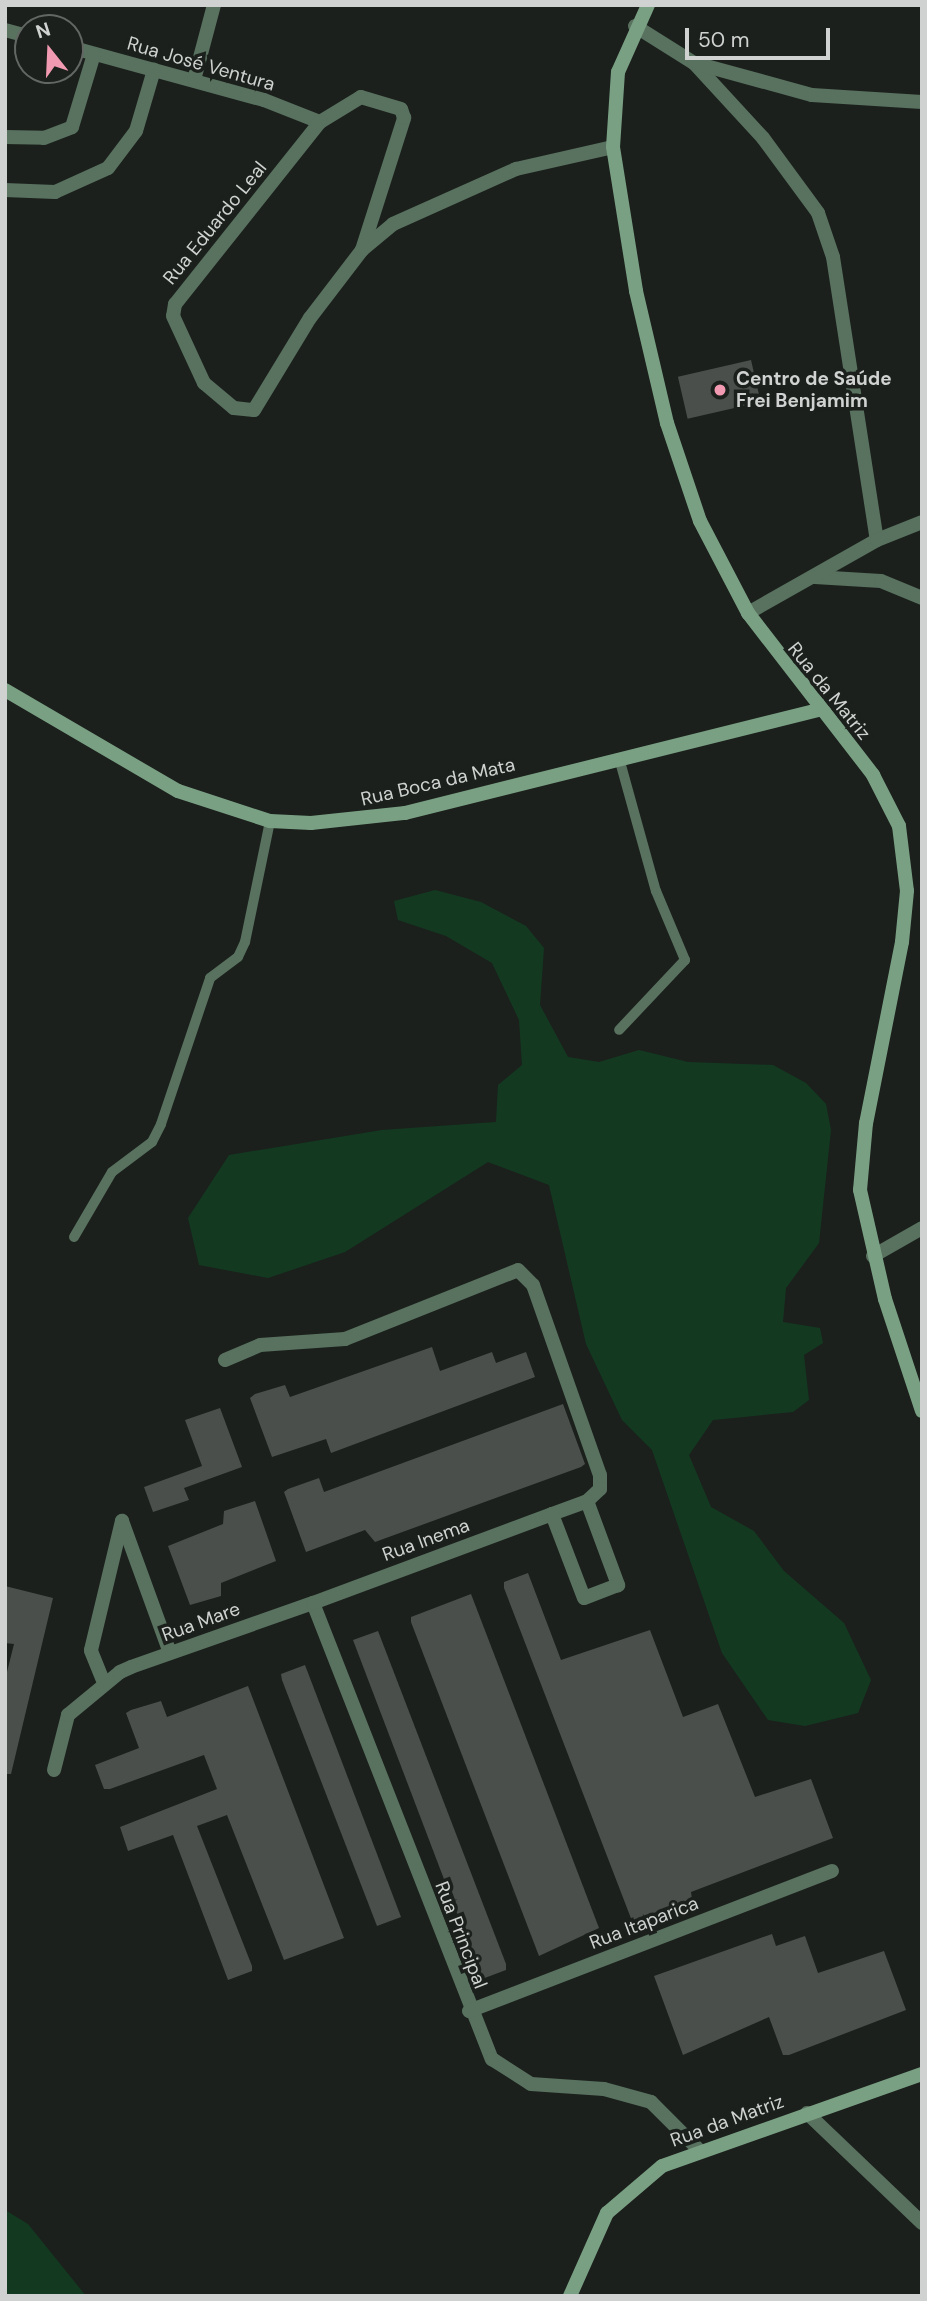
<!DOCTYPE html>
<html>
<head>
<meta charset="utf-8">
<style>
  body { margin:0 }
  #map { position:relative; width:927px; height:2301px; overflow:hidden; background:#1b201c; font-family:"DM Sans",sans-serif }
  div>[style] { position:absolute }
  [style*='--x'] { left:calc(var(--x)*1px); top:calc(var(--y)*1px); width:calc(var(--w)*1px); rotate:calc(var(--a)*1deg) }
  .green>* { inset:0; background:#133a21 }
  .building>* { inset:0; background:#4a4f4b; transform-origin:0 0 }
  .lane>* { height:10px; margin:-5px; padding:0 5px; transform-origin:5px; border-radius:5px; background:#59715f }
  .street>* { height:14px; margin:-7px; padding:0 7px; transform-origin:7px; border-radius:7px; background:#59715f }
  .secondary>* { height:14px; margin:-7px; padding:0 7px; transform-origin:7px; border-radius:7px; background:#7aa084 }
  .dots>* { width:19px; height:19px; translate:-50% -50%; box-sizing:border-box; border:4px solid #1b201c; border-radius:50% }
  span { translate:-50% -50%; white-space:nowrap; text-align:center; line-height:1.15; -webkit-text-stroke:7px #1b201c; paint-order:stroke }
  .street-label { font-size:19px; color:#cfd2d0 }
  .poi-label { font-size:19px; color:#cfd2d0; font-weight:700 }
  .left { translate:0 -50%; text-align:left }
  .frame { position:absolute; inset:0; border:7px solid #cfd2d0; pointer-events:none }
  .north { position:absolute; left:14px; top:14px; width:70px; height:70px; box-sizing:border-box; background:#1b201c; border:2px solid #636764; border-radius:50%; rotate:342deg; font-size:19px; font-weight:700; line-height:28px; text-align:center; color:#cfd2d0 }
  .north::after { content:''; display:block; margin:auto; width:24px; height:32px; background:#f19ab1; clip-path:polygon(50% 0,100% 100%,50% 72%,0 100%) }
  .scale { position:absolute; left:685px; top:28px; width:145px; height:32px; box-sizing:border-box; border:4px solid #cfd2d0; border-top:0; padding-left:9px; font-size:21px; line-height:24px; white-space:nowrap; color:#cfd2d0; -webkit-text-stroke:5px #1b201c; paint-order:stroke }
</style>
</head>
<body>
<div id="map">
  <div class="green">
    <div style="clip-path:polygon(435px 890px,481px 902px,526px 926px,544px 948px,540px 1005px,568px 1057px,599px 1062px,639px 1050px,688px 1062px,773px 1065px,806px 1083px,826px 1104px,831px 1130px,819px 1243px,786px 1288px,783px 1322px,820px 1328px,823px 1343px,804px 1355px,809px 1400px,793px 1412px,713px 1420px,689px 1455px,711px 1507px,754px 1531px,784px 1571px,844px 1623px,871px 1680px,858px 1713px,805px 1726px,768px 1720px,722px 1653px,652px 1450px,622px 1420px,586px 1344px,549px 1185px,488px 1162px,345px 1252px,268px 1278px,199px 1265px,188px 1218px,229px 1155px,382px 1130px,496px 1122px,498px 1085px,522px 1065px,519px 1020px,492px 963px,446px 936px,398px 920px,394px 901px)"></div>
    <div style="clip-path:polygon(5px 2210px,28px 2224px,86px 2296px,5px 2296px)"></div>
  </div>
  <div class="building">
    <div style="left:751px;top:360px;width:43px;height:75px;rotate:77deg"></div>
    <div style="clip-path:polygon(432px 1347px,440px 1371px,492px 1352px,496px 1363px,526px 1352px,535px 1377px,331px 1453px,326px 1439px,272px 1457px,250px 1398px,255px 1394px,285px 1385px,290px 1397px)"></div>
    <div style="clip-path:polygon(563px 1404px,585px 1464px,581px 1467px,375px 1542px,365px 1530px,306px 1552px,284px 1492px,288px 1489px,319px 1478px,324px 1492px)"></div>
    <div style="clip-path:polygon(220px 1408px,242px 1467px,184px 1488px,189px 1500px,153px 1512px,144px 1487px,202px 1466px,185px 1420px)"></div>
    <div style="clip-path:polygon(255px 1501px,276px 1561px,221px 1583px,221px 1596px,190px 1605px,168px 1546px,223px 1524px,224px 1511px)"></div>
    <div style="clip-path:polygon(528px 1573px,561px 1660px,650px 1630px,683px 1717px,718px 1704px,755px 1797px,811px 1779px,833px 1838px,691px 1892px,692px 1899px,632px 1921px,504px 1588px,504px 1582px)"></div>
    <div style="clip-path:polygon(5px 1586px,53px 1598px,11px 1774px,5px 1774px,5px 1680px,14px 1644px,5px 1643px)"></div>
    <div style="clip-path:polygon(471px 1594px,599px 1928px,539px 1956px,411px 1622px,411px 1617px)"></div>
    <div style="clip-path:polygon(378px 1631px,506px 1964px,506px 1970px,482px 1979px,353px 1640px)"></div>
    <div style="clip-path:polygon(305px 1665px,401px 1917px,377px 1926px,282px 1680px,281px 1674px)"></div>
    <div style="clip-path:polygon(248px 1686px,344px 1938px,284px 1960px,227px 1815px,197px 1826px,252px 1966px,252px 1971px,228px 1980px,173px 1835px,128px 1851px,120px 1827px,217px 1789px,204px 1755px,110px 1789px,104px 1789px,95px 1765px,139px 1748px,126px 1713px,131px 1710px,161px 1701px,167px 1717px)"></div>
    <div style="clip-path:polygon(772px 1934px,776px 1946px,805px 1936px,818px 1973px,884px 1951px,906px 2010px,789px 2055px,783px 2055px,769px 2017px,683px 2055px,654px 1976px)"></div>
  </div>
  <div class="lane">
    <div style="--x:619;--y:758;--w:138;--a:74.5"></div>
    <div style="--x:656;--y:891;--w:75;--a:67.2"></div>
    <div style="--x:685;--y:960;--w:96;--a:133.3"></div>
    <div style="--x:74;--y:1237;--w:75;--a:-59.7"></div>
    <div style="--x:112;--y:1172;--w:50;--a:-36.9"></div>
    <div style="--x:152;--y:1142;--w:20;--a:-63"></div>
    <div style="--x:161;--y:1124;--w:154;--a:-71.4"></div>
    <div style="--x:210;--y:978;--w:35;--a:-37"></div>
    <div style="--x:238;--y:957;--w:17;--a:-65"></div>
    <div style="--x:245;--y:942;--w:124;--a:-78.3"></div>
  </div>
  <div class="street">
    <div style="--x:635;--y:26;--w:70;--a:32.1"></div>
    <div style="--x:694;--y:63;--w:102;--a:47.4"></div>
    <div style="--x:763;--y:138;--w:93;--a:53.7"></div>
    <div style="--x:818;--y:213;--w:46;--a:71.2"></div>
    <div style="--x:833;--y:257;--w:286;--a:81.2"></div>
    <div style="--x:5;--y:30;--w:24;--a:15"></div>
    <div style="--x:70;--y:47;--w:201;--a:15.3"></div>
    <div style="--x:264;--y:100;--w:60;--a:21.4"></div>
    <div style="--x:695;--y:63;--w:121;--a:15.3"></div>
    <div style="--x:812;--y:95;--w:110;--a:3.6"></div>
    <div style="--x:194;--y:80;--w:78;--a:-75.1"></div>
    <div style="--x:5;--y:137;--w:39;--a:1"></div>
    <div style="--x:44;--y:138;--w:30;--a:-21"></div>
    <div style="--x:72;--y:127;--w:76;--a:-73.2"></div>
    <div style="--x:5;--y:190;--w:50;--a:2.3"></div>
    <div style="--x:55;--y:192;--w:58;--a:-24.4"></div>
    <div style="--x:108;--y:168;--w:46;--a:-52.9"></div>
    <div style="--x:136;--y:131;--w:64;--a:-73.6"></div>
    <div style="--x:362;--y:250;--w:139;--a:-72.3"></div>
    <div style="--x:404;--y:118;--w:9;--a:-108"></div>
    <div style="--x:401;--y:109;--w:42;--a:-163.3"></div>
    <div style="--x:361;--y:97;--w:48;--a:148.6"></div>
    <div style="--x:320;--y:122;--w:233;--a:128.5"></div>
    <div style="--x:175;--y:304;--w:12;--a:99"></div>
    <div style="--x:173;--y:316;--w:74;--a:65.2"></div>
    <div style="--x:204;--y:383;--w:39;--a:40"></div>
    <div style="--x:234;--y:408;--w:20;--a:6"></div>
    <div style="--x:254;--y:410;--w:108;--a:-58.7"></div>
    <div style="--x:310;--y:318;--w:86;--a:-52.6"></div>
    <div style="--x:362;--y:250;--w:40;--a:-40"></div>
    <div style="--x:393;--y:224;--w:135;--a:-24.1"></div>
    <div style="--x:516;--y:169;--w:99;--a:-12.8"></div>
    <div style="--x:815;--y:577;--w:66;--a:3.5"></div>
    <div style="--x:881;--y:581;--w:44;--a:22.5"></div>
    <div style="--x:748;--y:613;--w:148;--a:-29.5"></div>
    <div style="--x:877;--y:540;--w:48;--a:-21.8"></div>
    <div style="--x:873;--y:1256;--w:56;--a:-29.7"></div>
    <div style="--x:225;--y:1360;--w:38;--a:-23"></div>
    <div style="--x:260;--y:1345;--w:85;--a:-4"></div>
    <div style="--x:345;--y:1339;--w:186;--a:-21.7"></div>
    <div style="--x:518;--y:1270;--w:21;--a:45"></div>
    <div style="--x:533;--y:1285;--w:201;--a:70.6"></div>
    <div style="--x:600;--y:1475;--w:14;--a:90"></div>
    <div style="--x:600;--y:1489;--w:18;--a:137"></div>
    <div style="--x:313;--y:1603;--w:490;--a:68.6"></div>
    <div style="--x:492;--y:2059;--w:46;--a:32.7"></div>
    <div style="--x:531;--y:2084;--w:73;--a:3.9"></div>
    <div style="--x:604;--y:2089;--w:49;--a:15.5"></div>
    <div style="--x:651;--y:2102;--w:66;--a:45"></div>
    <div style="--x:104;--y:1683;--w:35;--a:-112"></div>
    <div style="--x:91;--y:1650;--w:133;--a:-76.5"></div>
    <div style="--x:122;--y:1521;--w:140;--a:70"></div>
    <div style="--x:54;--y:1770;--w:57;--a:-75.7"></div>
    <div style="--x:68;--y:1715;--w:67;--a:-39.6"></div>
    <div style="--x:120;--y:1672;--w:12;--a:-24"></div>
    <div style="--x:131;--y:1667;--w:193;--a:-19.4"></div>
    <div style="--x:313;--y:1603;--w:255;--a:-20.4"></div>
    <div style="--x:552;--y:1514;--w:37;--a:-20"></div>
    <div style="--x:587;--y:1501;--w:90;--a:69.7"></div>
    <div style="--x:618;--y:1585;--w:36;--a:159"></div>
    <div style="--x:584;--y:1598;--w:90;--a:-110.9"></div>
    <div style="--x:469;--y:2011;--w:389;--a:-21.1"></div>
    <div style="--x:807;--y:2113;--w:159;--a:43.7"></div>
  </div>
  <div class="secondary">
    <div style="--x:648;--y:5;--w:73;--a:114.1"></div>
    <div style="--x:618;--y:72;--w:75;--a:93.8"></div>
    <div style="--x:613;--y:147;--w:146;--a:80.9"></div>
    <div style="--x:636;--y:291;--w:136;--a:76.8"></div>
    <div style="--x:667;--y:423;--w:103;--a:71.4"></div>
    <div style="--x:700;--y:521;--w:104;--a:62.4"></div>
    <div style="--x:748;--y:613;--w:205;--a:52.3"></div>
    <div style="--x:873;--y:775;--w:57;--a:63"></div>
    <div style="--x:899;--y:826;--w:65;--a:83"></div>
    <div style="--x:907;--y:891;--w:51;--a:95.6"></div>
    <div style="--x:902;--y:942;--w:185;--a:101.2"></div>
    <div style="--x:866;--y:1123;--w:67;--a:95.1"></div>
    <div style="--x:860;--y:1190;--w:112;--a:77.1"></div>
    <div style="--x:885;--y:1299;--w:118;--a:71.7"></div>
    <div style="--x:5;--y:690;--w:200;--a:30.3"></div>
    <div style="--x:178;--y:791;--w:97;--a:18.1"></div>
    <div style="--x:270;--y:821;--w:41;--a:2.8"></div>
    <div style="--x:311;--y:823;--w:95;--a:-6.1"></div>
    <div style="--x:405;--y:813;--w:427;--a:-14"></div>
    <div style="--x:570;--y:2296;--w:91;--a:-66"></div>
    <div style="--x:607;--y:2213;--w:72;--a:-40.5"></div>
    <div style="--x:662;--y:2166;--w:276;--a:-19.5"></div>
  </div>
  <div class="dots">
    <div style="left:720px;top:390px;background:#f19ab1"></div>
  </div>
  <div class="street-label">
    <span style="left:201px;top:64px;rotate:16deg">Rua José Ventura</span>
    <span style="left:215px;top:223px;rotate:-51deg">Rua Eduardo Leal</span>
    <span style="left:829px;top:691px;rotate:51deg">Rua da Matriz</span>
    <span style="left:438px;top:782px;rotate:-13deg">Rua Boca da Mata</span>
    <span style="left:426px;top:1540px;rotate:-20deg">Rua Inema</span>
    <span style="left:201px;top:1622px;rotate:-20deg">Rua Mare</span>
    <span style="left:644px;top:1923px;rotate:-21deg">Rua Itaparica</span>
    <span style="left:461px;top:1935px;rotate:69deg">Rua Principal</span>
    <span style="left:727px;top:2121px;rotate:-20deg">Rua da Matriz</span>
  </div>
  <div class="poi-label">
    <span class="left" style="left:736px;top:390px">Centro de Saúde<br>Frei Benjamim</span>
  </div>
  <div class="frame"></div>
  <div class="north">N</div>
  <div class="scale">50 m</div>
</div>
</body>
</html>
